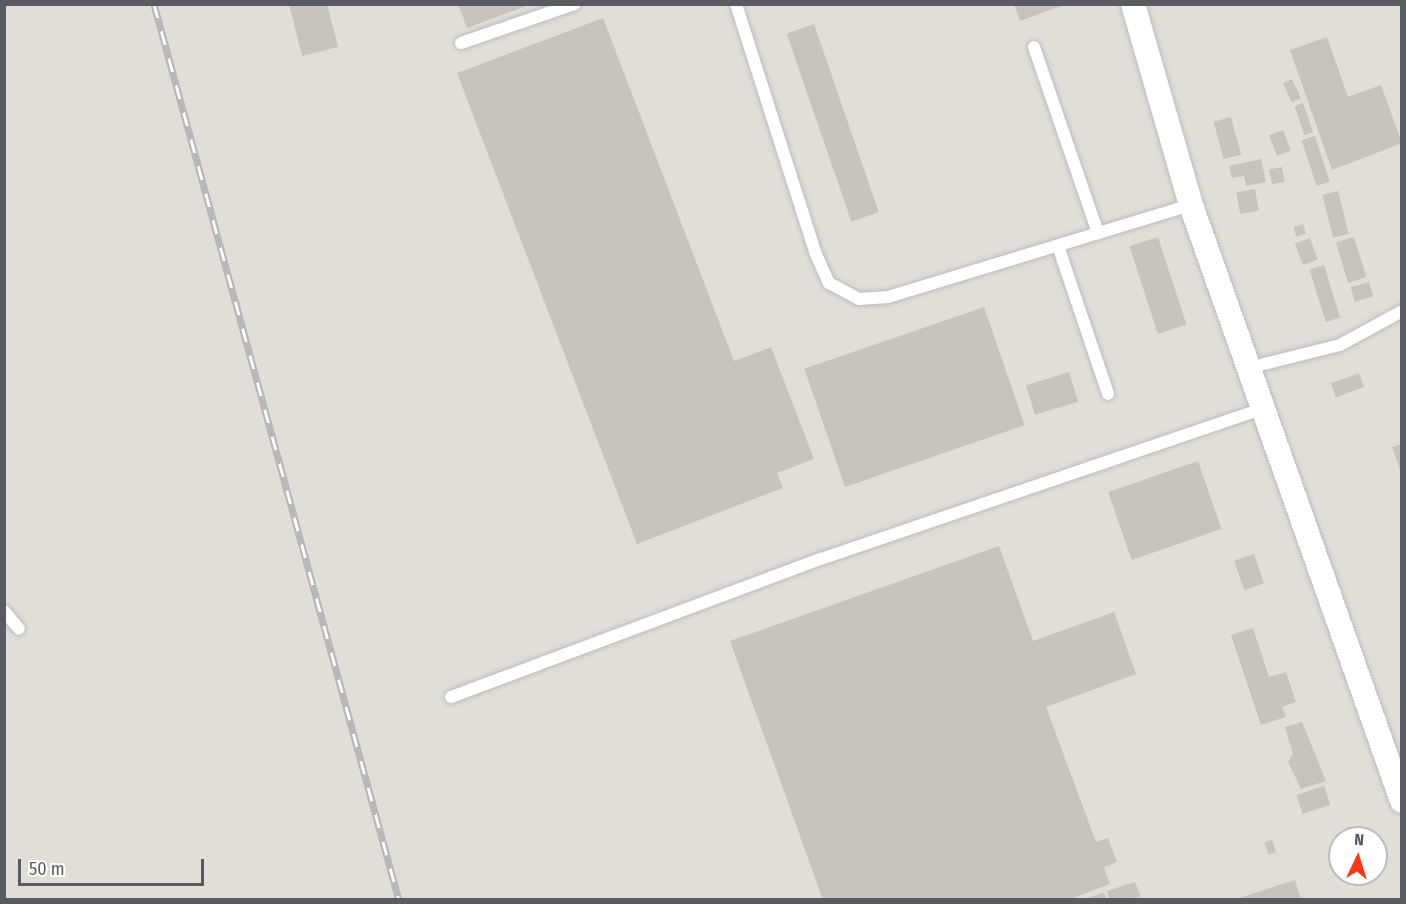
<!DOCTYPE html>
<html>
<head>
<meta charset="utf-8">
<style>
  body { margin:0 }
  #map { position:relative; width:1406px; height:904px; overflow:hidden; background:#edebde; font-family:"Fira Sans Condensed",sans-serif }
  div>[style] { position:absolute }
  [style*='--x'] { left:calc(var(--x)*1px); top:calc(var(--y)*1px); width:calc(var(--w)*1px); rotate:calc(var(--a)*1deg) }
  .industrial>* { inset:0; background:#e0ded6 }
  .building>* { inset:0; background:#c8c4bb; transform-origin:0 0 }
  .roads { filter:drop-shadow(0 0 2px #babcc2) drop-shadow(0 0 2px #babcc2) }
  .service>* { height:12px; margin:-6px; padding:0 6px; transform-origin:6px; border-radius:6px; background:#fff }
  .minor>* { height:24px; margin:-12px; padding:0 12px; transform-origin:12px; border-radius:12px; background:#fff }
  .rail>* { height:7px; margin-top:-3.5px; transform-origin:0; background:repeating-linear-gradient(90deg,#fff 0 14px,#b5b6b6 0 28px); box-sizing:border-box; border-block:2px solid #b5b6b6 }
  span { translate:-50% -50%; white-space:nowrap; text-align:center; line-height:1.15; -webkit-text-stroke:4.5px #fff; paint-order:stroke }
  .frame { position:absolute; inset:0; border:6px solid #585b62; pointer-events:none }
  .north { position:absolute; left:1328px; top:826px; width:60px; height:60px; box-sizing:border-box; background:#fff; border:2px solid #bcbdc0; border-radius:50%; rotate:4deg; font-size:16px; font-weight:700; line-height:24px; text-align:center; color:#585b62 }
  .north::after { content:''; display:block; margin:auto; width:21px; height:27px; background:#fb3616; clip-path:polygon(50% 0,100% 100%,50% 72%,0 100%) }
  .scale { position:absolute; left:18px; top:859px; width:186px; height:27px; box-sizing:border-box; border:3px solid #585b62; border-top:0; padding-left:8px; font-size:18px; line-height:21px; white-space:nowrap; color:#585b62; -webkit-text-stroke:4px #fff; paint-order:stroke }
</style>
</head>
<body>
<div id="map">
  <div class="industrial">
    <div style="clip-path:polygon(evenodd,5px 5px,1401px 5px,1401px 899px,5px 900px,5px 5px,1340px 838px,1376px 838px,1376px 874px,1340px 874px,1340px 838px)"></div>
  </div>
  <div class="building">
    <div style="clip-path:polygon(289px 4px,327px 4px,338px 47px,302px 56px)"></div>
    <div style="clip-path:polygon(458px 4px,529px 4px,529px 5px,467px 28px)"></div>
    <div style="clip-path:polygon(1014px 4px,1064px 4px,1064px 5px,1020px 21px)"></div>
    <div style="clip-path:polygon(603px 18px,734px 361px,771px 347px,814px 459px,777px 473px,783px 488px,637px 544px,457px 73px)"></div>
    <div style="left:814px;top:24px;width:199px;height:29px;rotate:71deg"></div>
    <div style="clip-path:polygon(1327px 37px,1348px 97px,1381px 85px,1402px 143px,1332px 170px,1290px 50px)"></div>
    <div style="left:1292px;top:79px;width:21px;height:10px;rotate:65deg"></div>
    <div style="left:1303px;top:103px;width:31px;height:9px;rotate:71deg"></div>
    <div style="left:1231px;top:117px;width:39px;height:18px;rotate:75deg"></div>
    <div style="left:1283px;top:130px;width:22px;height:15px;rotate:69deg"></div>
    <div style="left:1315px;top:136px;width:48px;height:14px;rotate:72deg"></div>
    <div style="clip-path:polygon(1261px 159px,1266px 182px,1246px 186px,1244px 176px,1232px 178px,1229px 166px)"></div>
    <div style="left:1282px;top:167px;width:15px;height:13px;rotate:79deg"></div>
    <div style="left:1255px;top:189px;width:22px;height:19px;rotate:80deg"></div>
    <div style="left:1338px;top:191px;width:44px;height:16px;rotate:76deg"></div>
    <div style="left:1303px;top:224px;width:10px;height:10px;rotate:73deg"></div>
    <div style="left:1158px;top:237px;width:92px;height:30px;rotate:72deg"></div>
    <div style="left:1354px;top:237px;width:42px;height:19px;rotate:73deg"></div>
    <div style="left:1310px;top:238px;width:23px;height:16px;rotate:70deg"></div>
    <div style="left:1324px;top:265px;width:55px;height:15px;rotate:73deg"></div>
    <div style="left:1369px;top:282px;width:15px;height:19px;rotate:74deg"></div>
    <div style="left:984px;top:307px;width:125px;height:190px;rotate:71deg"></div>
    <div style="left:1069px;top:372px;width:31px;height:45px;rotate:73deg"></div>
    <div style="left:1359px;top:373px;width:15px;height:30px;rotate:70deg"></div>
    <div style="clip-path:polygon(1402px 444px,1402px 472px,1401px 472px,1392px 447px)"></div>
    <div style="left:1198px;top:461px;width:72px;height:95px;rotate:71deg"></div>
    <div style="clip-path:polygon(999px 546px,1033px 641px,1114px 612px,1136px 674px,1046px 707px,1096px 842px,1108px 838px,1117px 862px,1104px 867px,1110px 884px,1068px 900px,823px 900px,730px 641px)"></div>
    <div style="left:1254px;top:554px;width:31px;height:21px;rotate:71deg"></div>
    <div style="clip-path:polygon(1253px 628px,1269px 677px,1286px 672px,1296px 702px,1282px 707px,1286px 717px,1261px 725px,1231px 635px)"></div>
    <div style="clip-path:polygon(1302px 722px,1326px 781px,1301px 789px,1288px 762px,1293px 754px,1285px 727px)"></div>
    <div style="left:1324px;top:786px;width:20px;height:29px;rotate:72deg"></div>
    <div style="left:1272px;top:840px;width:13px;height:8px;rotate:72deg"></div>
    <div style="clip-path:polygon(1295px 880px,1301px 900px,1236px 900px,1236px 899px)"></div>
    <div style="clip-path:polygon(1135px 882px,1141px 897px,1110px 900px,1107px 891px)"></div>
    <div style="clip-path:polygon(1104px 893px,1106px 900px,1083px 900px,1083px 899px)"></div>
  </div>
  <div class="roads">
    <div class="service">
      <div style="--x:736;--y:4;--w:260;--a:72.3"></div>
      <div style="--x:815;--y:252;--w:34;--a:66"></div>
      <div style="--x:829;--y:283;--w:34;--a:28"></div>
      <div style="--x:859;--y:299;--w:29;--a:-4"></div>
      <div style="--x:888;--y:297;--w:317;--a:-16.9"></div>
      <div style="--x:461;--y:43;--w:120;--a:-19"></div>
      <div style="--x:1034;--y:47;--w:197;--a:71"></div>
      <div style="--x:1058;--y:246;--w:156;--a:71.3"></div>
      <div style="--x:1248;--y:368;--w:95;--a:-14"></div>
      <div style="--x:1340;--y:345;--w:71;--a:-28.7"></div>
      <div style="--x:4;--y:611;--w:23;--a:50"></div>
      <div style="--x:451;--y:697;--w:395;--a:-20.5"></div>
      <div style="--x:821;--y:559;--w:466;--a:-18.8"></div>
    </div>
    <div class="minor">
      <div style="--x:1133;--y:4;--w:209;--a:73.9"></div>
      <div style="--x:1191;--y:205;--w:632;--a:70.5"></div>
    </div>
  </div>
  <div class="rail">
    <div style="--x:154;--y:4;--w:929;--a:74.71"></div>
  </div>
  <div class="frame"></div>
  <div class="north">N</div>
  <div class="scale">50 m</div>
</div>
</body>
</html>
